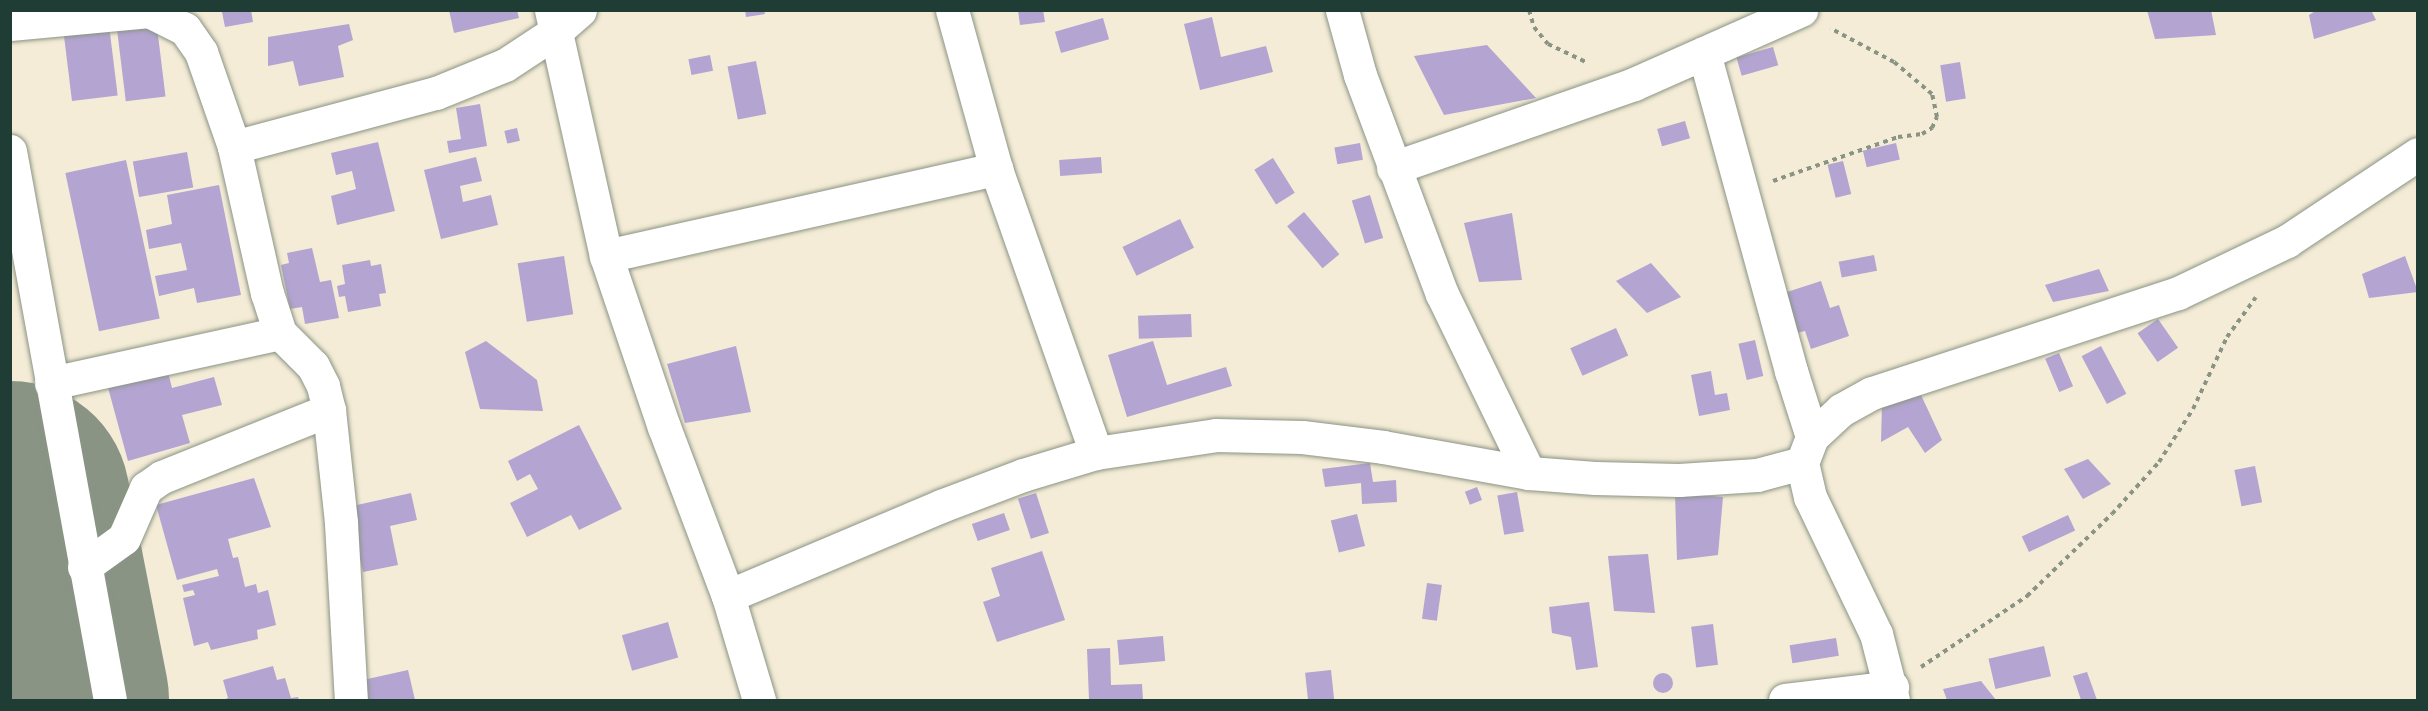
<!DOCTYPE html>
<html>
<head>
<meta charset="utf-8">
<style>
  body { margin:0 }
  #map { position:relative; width:2428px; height:711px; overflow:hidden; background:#f4ecd6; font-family:"Playpen Sans",sans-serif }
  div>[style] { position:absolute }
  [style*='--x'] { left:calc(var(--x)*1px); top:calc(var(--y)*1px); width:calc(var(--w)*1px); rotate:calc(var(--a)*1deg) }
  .runway>* { height:240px; margin:-120px; padding:0 120px; transform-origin:120px; border-radius:120px; background:#8a9485 }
  .building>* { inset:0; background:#b3a4d1; transform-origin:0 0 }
  .round { border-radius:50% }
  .path>* { height:4px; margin-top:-2px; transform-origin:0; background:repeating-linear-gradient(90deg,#8a9485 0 4.5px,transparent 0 9px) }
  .roads { filter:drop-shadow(0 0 2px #8a9485) drop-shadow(0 0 2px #8a9485) }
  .minor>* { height:33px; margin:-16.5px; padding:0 16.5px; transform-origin:16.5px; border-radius:16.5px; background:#fff }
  span { translate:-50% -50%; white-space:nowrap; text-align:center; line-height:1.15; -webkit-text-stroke:4.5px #fbf7ec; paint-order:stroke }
  .frame { position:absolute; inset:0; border:12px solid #1f3d34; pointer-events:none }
</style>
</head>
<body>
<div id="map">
  <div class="runway">
    <div style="--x:10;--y:501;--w:203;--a:78.9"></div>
  </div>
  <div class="building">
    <div style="clip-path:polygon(232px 10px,251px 10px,253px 22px,225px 27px,222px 12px)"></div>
    <div style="clip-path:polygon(449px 10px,517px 10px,519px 18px,454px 33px)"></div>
    <div style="clip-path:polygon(745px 10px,764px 10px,765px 14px,746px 17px)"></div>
    <div style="clip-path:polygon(1018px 10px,1043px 10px,1045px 22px,1020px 25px)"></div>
    <div style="clip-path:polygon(2147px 10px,2211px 10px,2216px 35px,2155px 39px)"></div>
    <div style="clip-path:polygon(2317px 10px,2371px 10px,2376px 20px,2314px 39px,2309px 15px)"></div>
    <div style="clip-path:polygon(1212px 17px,1221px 57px,1266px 46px,1273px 72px,1200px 90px,1184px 24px)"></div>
    <div style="left:1103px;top:18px;width:22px;height:50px;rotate:74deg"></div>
    <div style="left:156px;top:19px;width:78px;height:40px;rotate:83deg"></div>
    <div style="clip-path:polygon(349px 24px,353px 40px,338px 46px,344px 77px,299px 86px,293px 61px,268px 66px,268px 37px)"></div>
    <div style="left:109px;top:25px;width:71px;height:46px;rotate:83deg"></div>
    <div style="clip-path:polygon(1487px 45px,1536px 98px,1444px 115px,1414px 56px)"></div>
    <div style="left:1773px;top:47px;width:19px;height:38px;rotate:74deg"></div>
    <div style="left:710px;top:55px;width:16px;height:22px;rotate:79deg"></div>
    <div style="left:756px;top:61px;width:54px;height:29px;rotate:79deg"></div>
    <div style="left:1960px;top:62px;width:37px;height:20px;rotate:81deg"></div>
    <div style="clip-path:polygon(480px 104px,487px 146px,449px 153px,447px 141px,461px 139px,456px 108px)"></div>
    <div style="left:1685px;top:121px;width:18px;height:29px;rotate:74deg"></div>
    <div style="left:517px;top:128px;width:13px;height:13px;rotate:77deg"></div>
    <div style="clip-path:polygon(378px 142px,395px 211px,337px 225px,331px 196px,356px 189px,352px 171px,336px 175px,331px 153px)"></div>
    <div style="left:1360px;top:143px;width:17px;height:26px;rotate:80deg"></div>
    <div style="left:1896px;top:143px;width:17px;height:34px;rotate:77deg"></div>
    <div style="left:187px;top:152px;width:36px;height:55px;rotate:80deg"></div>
    <div style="clip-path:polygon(476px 157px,482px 181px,460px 186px,463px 202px,491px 195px,498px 225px,441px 239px,424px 170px)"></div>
    <div style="left:1101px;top:157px;width:16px;height:42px;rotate:86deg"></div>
    <div style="left:1273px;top:158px;width:41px;height:22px;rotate:58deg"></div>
    <div style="left:126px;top:160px;width:162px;height:62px;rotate:78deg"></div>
    <div style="left:1843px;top:161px;width:34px;height:16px;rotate:76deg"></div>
    <div style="clip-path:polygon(219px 185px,241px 295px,197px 303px,194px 288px,159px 296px,155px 276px,187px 270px,181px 243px,149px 249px,146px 230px,172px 224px,167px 195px)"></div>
    <div style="left:1370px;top:195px;width:45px;height:19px;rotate:73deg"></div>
    <div style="left:1304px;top:212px;width:55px;height:22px;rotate:50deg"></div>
    <div style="clip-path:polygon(1512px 213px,1522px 280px,1479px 282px,1464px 223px)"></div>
    <div style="left:1180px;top:219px;width:32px;height:64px;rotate:64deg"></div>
    <div style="clip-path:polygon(312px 248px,320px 282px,331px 280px,339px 318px,305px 324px,302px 307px,290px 309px,281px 265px,289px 263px,287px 253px)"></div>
    <div style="left:1874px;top:255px;width:16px;height:36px;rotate:79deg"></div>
    <div style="left:564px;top:256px;width:59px;height:47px;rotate:81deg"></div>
    <div style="clip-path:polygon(2405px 256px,2418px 292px,2369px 298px,2362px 274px)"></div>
    <div style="clip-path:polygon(370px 260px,371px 266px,381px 264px,386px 293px,379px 294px,381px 306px,348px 312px,345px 296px,339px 297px,337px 286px,345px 284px,342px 265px)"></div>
    <div style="clip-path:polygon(1651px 263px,1681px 297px,1647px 313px,1616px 281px)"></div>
    <div style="clip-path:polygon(2099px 269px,2109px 291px,2053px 302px,2045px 285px)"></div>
    <div style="clip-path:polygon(1821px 281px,1830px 308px,1839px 305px,1849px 336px,1811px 349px,1805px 331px,1797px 333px,1784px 293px)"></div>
    <div style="left:1191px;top:314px;width:23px;height:53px;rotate:88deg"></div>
    <div style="left:2158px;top:319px;width:35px;height:25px;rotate:55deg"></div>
    <div style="left:1616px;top:328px;width:30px;height:50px;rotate:66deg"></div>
    <div style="left:1755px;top:340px;width:37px;height:17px;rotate:77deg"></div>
    <div style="clip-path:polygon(486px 341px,537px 380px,543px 411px,480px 409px,465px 352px)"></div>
    <div style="clip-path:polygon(1153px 341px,1167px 385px,1226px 367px,1232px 386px,1127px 417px,1108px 355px)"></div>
    <div style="clip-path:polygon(736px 346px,751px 412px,685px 423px,667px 364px)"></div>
    <div style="left:2101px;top:346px;width:54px;height:22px;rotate:62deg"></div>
    <div style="left:2059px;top:353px;width:36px;height:15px;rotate:67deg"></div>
    <div style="clip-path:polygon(167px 368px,172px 388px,214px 377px,222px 405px,182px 415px,190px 443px,128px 461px,107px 384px)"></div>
    <div style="clip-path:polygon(1711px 371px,1715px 395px,1727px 393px,1730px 410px,1699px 416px,1691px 375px)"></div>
    <div style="clip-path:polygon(1921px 395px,1942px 440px,1925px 453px,1908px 427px,1881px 442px,1882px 403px)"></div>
    <div style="clip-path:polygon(579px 425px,622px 509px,579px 530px,571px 515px,527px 537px,510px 503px,538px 489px,530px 474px,517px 481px,508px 461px)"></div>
    <div style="clip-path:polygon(2088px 459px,2111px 484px,2083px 499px,2064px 469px)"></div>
    <div style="clip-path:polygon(1370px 463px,1373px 482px,1396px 480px,1397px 502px,1362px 504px,1361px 483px,1325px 487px,1322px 469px)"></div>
    <div style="left:2255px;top:466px;width:37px;height:21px;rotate:79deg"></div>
    <div style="clip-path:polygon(254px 478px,271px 527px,228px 539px,233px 558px,238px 557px,245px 587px,256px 584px,258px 593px,268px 590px,276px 625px,257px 630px,258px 639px,211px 650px,208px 642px,194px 646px,183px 598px,195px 595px,193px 590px,184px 592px,182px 585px,219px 576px,217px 569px,177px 580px,156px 505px)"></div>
    <div style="left:1477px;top:487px;width:14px;height:13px;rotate:69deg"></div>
    <div style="left:1517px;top:492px;width:40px;height:20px;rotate:80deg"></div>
    <div style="clip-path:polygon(411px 493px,417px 520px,390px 526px,398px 565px,363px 572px,348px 507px)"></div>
    <div style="left:1036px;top:493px;width:42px;height:19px;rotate:72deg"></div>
    <div style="clip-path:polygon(1675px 493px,1723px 497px,1718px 555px,1677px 560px)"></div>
    <div style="left:1004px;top:513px;width:18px;height:34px;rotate:71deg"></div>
    <div style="left:1357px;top:514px;width:33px;height:27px;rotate:76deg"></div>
    <div style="left:2068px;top:515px;width:17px;height:51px;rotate:65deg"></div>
    <div style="clip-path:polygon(1042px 551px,1065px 620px,997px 642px,983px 602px,1000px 596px,991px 568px)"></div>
    <div style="clip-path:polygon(1648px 554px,1655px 613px,1614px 611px,1608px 556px)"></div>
    <div style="left:1427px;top:583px;width:15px;height:36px;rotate:8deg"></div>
    <div style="clip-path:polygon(1589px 602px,1598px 667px,1576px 670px,1571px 637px,1552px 633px,1549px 607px)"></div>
    <div style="left:668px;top:622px;width:37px;height:48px;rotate:74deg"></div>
    <div style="left:1713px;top:624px;width:41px;height:22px;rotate:83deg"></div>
    <div style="left:1163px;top:636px;width:25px;height:46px;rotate:85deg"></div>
    <div style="left:1836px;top:638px;width:18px;height:47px;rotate:81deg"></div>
    <div style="left:2044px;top:646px;width:31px;height:57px;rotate:77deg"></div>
    <div style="clip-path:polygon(1110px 648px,1111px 685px,1142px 684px,1143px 700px,1089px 700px,1087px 649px)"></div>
    <div style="clip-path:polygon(273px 666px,277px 680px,285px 678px,291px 698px,298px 697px,299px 700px,223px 700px,228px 698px,223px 680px)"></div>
    <div style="clip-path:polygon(408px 670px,415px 700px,367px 700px,363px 680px)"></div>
    <div style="left:1331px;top:670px;width:30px;height:26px;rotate:84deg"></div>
    <div style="clip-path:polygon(2087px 672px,2097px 700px,2081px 700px,2073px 676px)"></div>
    <div class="round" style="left:1653px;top:673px;width:20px;height:20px"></div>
    <div style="clip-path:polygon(1981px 681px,1996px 700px,1947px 700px,1943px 689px)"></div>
  </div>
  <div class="path">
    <div style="--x:1529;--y:10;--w:18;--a:74"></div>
    <div style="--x:1534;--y:27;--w:22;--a:51"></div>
    <div style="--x:1548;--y:44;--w:44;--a:25.4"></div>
    <div style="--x:1773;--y:181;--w:133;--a:-19.4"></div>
    <div style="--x:1898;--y:137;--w:24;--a:-7"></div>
    <div style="--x:1922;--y:134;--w:12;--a:-31"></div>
    <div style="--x:1932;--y:128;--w:12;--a:-66"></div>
    <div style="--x:1937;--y:117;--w:24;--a:-102"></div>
    <div style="--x:1932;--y:94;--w:50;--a:-139.9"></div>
    <div style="--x:1894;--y:62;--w:72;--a:-152"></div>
    <div style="--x:1921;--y:667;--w:128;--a:-33.8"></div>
    <div style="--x:2027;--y:596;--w:118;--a:-44"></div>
    <div style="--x:2112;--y:514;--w:70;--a:-47.9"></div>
    <div style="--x:2159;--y:462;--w:63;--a:-57.3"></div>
    <div style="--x:2193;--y:409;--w:80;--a:-64.7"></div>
    <div style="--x:2227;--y:337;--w:49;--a:-54.1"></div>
  </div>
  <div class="roads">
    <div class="minor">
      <div style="--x:551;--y:10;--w:252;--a:77.4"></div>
      <div style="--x:606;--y:256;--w:181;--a:71.3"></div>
      <div style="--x:664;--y:427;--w:181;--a:69.3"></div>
      <div style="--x:728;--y:596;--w:109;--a:73.4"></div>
      <div style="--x:952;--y:10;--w:165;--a:74.5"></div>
      <div style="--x:996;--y:169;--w:301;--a:70.6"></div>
      <div style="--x:1342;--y:10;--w:67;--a:74.5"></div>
      <div style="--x:1360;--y:75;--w:234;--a:69.5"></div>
      <div style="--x:1442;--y:294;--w:199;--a:64.1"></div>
      <div style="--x:10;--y:24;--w:140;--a:-5.3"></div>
      <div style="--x:149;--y:11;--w:40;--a:26.6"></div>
      <div style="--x:185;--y:29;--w:28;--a:55"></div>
      <div style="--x:201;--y:52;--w:101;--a:70.8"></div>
      <div style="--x:234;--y:147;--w:150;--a:77.3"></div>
      <div style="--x:267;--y:293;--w:42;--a:72"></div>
      <div style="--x:280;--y:333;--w:47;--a:45"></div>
      <div style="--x:313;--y:366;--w:22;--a:63"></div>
      <div style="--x:323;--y:386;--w:25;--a:76"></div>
      <div style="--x:329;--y:410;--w:114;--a:83.9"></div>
      <div style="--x:341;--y:523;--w:177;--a:86.8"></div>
      <div style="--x:1704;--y:53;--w:330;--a:74.7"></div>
      <div style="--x:1791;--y:371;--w:69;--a:72.3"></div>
      <div style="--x:234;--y:147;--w:209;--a:-15"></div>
      <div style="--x:436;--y:93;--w:74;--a:-22.1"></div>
      <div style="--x:505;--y:65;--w:60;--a:-33.4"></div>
      <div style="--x:555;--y:32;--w:33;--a:-41"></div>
      <div style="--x:10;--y:151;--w:558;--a:79.68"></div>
      <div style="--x:1393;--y:168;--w:255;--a:-19.2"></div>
      <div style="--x:1634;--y:84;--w:183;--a:-23.9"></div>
      <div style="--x:606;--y:256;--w:400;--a:-12.6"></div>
      <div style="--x:51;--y:383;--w:234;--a:-12.3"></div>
      <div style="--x:84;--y:567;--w:49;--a:-35.9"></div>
      <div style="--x:124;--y:538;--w:55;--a:-66.3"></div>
      <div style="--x:146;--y:488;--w:19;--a:-35"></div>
      <div style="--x:162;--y:477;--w:180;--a:-21.9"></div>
      <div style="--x:728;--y:596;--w:231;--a:-22.9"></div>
      <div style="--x:941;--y:506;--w:88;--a:-20.7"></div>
      <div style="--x:1023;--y:475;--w:76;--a:-16.8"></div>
      <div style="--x:1096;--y:453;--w:121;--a:-8.5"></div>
      <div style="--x:1216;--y:435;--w:86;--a:1.3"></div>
      <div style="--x:1302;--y:437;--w:82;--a:7"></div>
      <div style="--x:1383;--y:447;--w:148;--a:10.1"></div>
      <div style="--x:1529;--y:473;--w:66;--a:4.3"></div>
      <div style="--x:1595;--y:478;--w:84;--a:1.4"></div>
      <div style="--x:1679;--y:480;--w:78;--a:-3.7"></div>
      <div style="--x:1757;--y:475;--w:47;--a:-14.9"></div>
      <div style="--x:1785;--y:700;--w:108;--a:-6.9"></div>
      <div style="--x:1893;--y:700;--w:68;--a:-104.4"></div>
      <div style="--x:1876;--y:634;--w:152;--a:-115.7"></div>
      <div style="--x:1810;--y:497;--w:35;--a:-103"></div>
      <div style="--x:1802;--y:463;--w:28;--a:-69"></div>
      <div style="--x:1812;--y:437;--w:40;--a:-43"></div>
      <div style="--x:1841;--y:410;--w:35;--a:-29"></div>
      <div style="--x:1872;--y:393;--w:322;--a:-18.1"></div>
      <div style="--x:2178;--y:293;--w:121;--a:-25.5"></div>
      <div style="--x:2287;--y:241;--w:157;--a:-33.6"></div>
    </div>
  </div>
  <div class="frame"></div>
</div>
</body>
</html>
